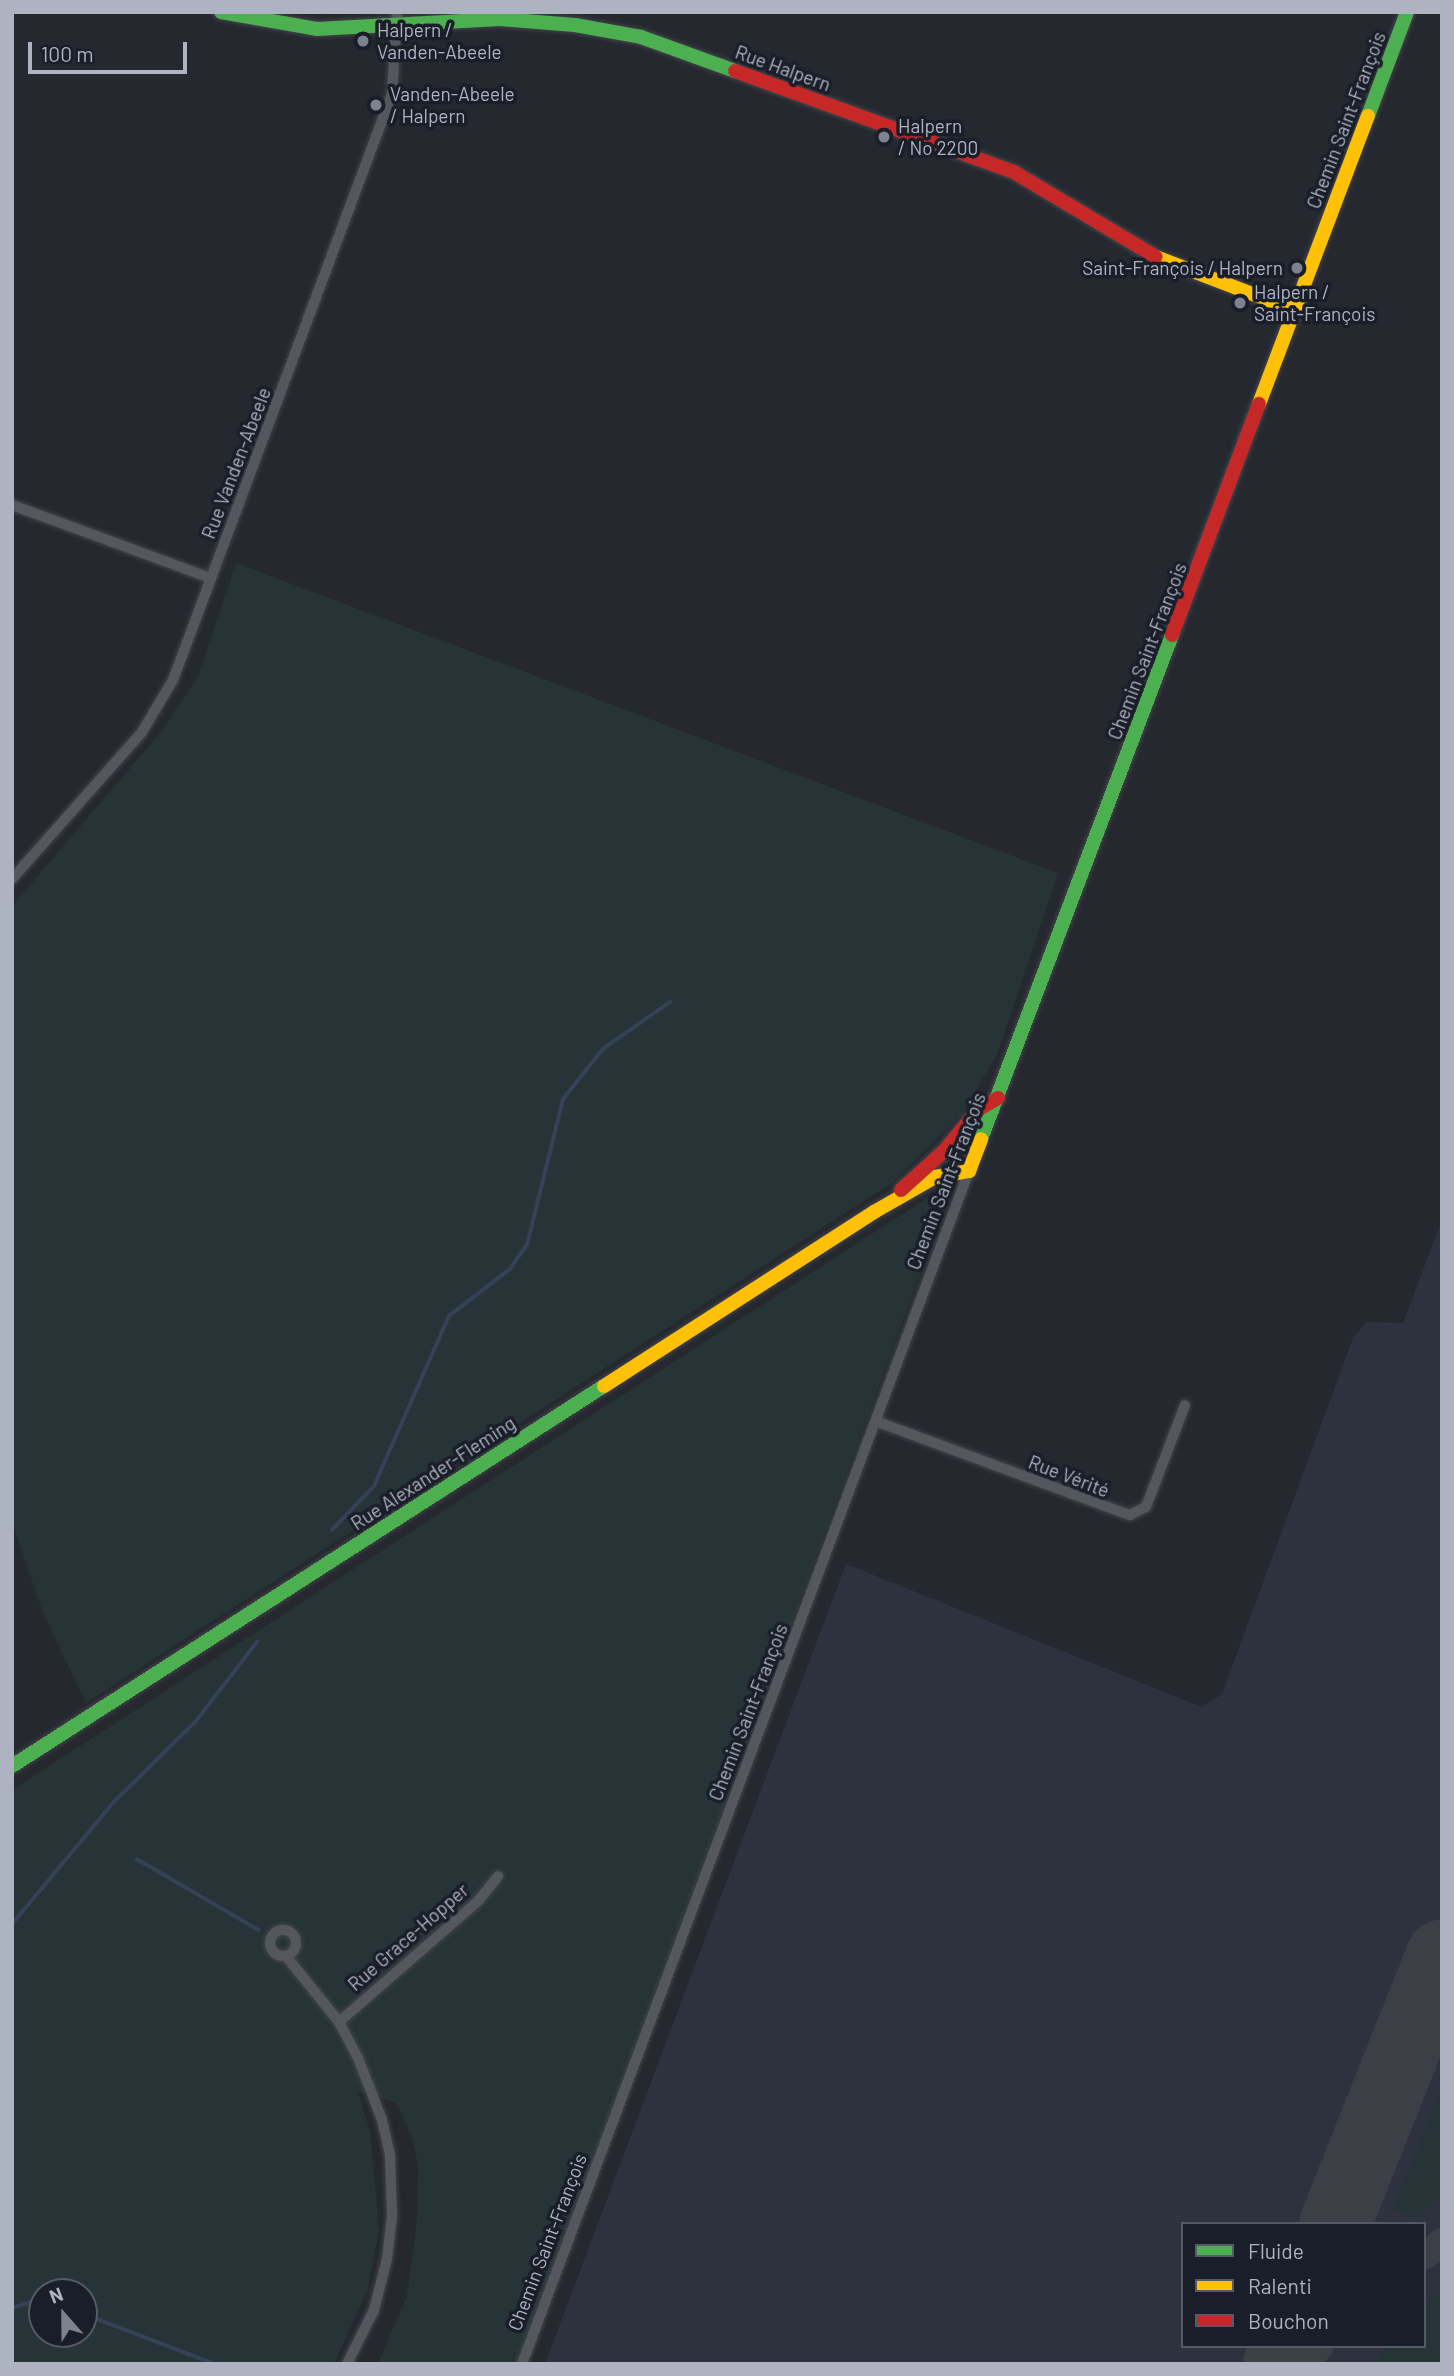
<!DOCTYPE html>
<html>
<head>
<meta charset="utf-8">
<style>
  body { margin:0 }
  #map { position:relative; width:1454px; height:2376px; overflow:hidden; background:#25282f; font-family:Barlow,sans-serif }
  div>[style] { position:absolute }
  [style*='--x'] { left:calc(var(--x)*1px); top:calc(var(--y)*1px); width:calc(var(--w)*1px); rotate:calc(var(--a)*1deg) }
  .airport>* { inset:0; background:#2d323e }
  .green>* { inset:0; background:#263437 }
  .stream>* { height:3.5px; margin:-1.75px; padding:0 1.75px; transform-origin:1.75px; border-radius:1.75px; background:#354156 }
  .taxiway>* { height:28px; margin:-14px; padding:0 14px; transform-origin:14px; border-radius:14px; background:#3c3f45 }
  .runway>* { height:72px; margin:-36px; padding:0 36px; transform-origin:36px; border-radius:36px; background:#3c3f45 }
  .roads { filter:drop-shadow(0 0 2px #42444a) drop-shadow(0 0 2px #42444a) }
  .street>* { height:10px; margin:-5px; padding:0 5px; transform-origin:5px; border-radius:5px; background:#54575e }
  .street>.ring { margin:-5px; padding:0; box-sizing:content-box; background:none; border:10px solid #54575e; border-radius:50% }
  .fast>* { height:14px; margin:-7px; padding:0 7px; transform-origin:7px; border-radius:7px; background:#4caf50 }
  .slow>* { height:14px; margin:-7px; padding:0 7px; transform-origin:7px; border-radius:7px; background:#ffc107 }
  .jam>* { height:14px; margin:-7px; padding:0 7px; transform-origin:7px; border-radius:7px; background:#c62828 }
  .dots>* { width:19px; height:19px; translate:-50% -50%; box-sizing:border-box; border:4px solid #191e28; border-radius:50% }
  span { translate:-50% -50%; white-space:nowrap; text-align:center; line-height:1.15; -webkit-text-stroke:7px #191e28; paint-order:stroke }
  .poi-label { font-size:19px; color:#aeb3c1 }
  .left { translate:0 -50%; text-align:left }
  .right { translate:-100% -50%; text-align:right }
  .street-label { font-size:19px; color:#aeb3c1 }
  .frame { position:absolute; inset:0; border:14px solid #aeb3c1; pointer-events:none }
  .legend { position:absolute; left:1181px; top:2222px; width:245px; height:126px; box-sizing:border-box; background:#191e28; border:2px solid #555a65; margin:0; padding:9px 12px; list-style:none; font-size:21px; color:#aeb3c1 }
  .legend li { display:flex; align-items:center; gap:14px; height:35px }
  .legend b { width:35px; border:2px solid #555a65 }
  .north { position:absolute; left:28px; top:2278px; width:70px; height:70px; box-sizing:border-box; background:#191e28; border:2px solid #555a65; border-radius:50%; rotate:339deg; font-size:19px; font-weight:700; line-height:28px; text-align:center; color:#aeb3c1 }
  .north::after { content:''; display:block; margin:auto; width:24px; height:32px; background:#7e828e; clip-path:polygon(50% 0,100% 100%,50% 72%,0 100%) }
  .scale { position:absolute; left:28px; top:42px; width:159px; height:32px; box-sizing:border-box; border:4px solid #aeb3c1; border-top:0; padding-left:9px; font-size:21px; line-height:24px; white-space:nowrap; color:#aeb3c1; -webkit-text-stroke:5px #191e28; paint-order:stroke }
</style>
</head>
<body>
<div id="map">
  <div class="airport">
    <div style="clip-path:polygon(evenodd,1442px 1220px,1442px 2364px,545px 2364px,846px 1564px,1202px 1707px,1222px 1694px,1353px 1338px,1367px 1322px,1403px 1323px,1442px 1220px,1183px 2224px,1424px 2224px,1424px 2346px,1183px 2346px,1183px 2224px)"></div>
  </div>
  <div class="green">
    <div style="clip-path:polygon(236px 563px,1058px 873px,997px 1055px,960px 1116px,892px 1183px,86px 1703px,43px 1613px,12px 1521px,12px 906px,161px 732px,198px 677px)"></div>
    <div style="clip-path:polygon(evenodd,941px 1181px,949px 1188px,948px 1198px,518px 2364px,378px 2364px,407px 2296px,417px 2221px,418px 2166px,413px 2139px,396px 2103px,358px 2092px,370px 2131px,379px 2230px,367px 2291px,334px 2364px,12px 2364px,12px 1790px,935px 1193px,941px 1181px,42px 2292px,84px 2292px,84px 2334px,42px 2334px,42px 2292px)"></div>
    <div style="clip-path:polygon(1442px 2088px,1442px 2196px,1415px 2217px,1393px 2210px)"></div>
    <div style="clip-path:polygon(1442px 2292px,1442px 2364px,1375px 2364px,1388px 2346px,1424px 2346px,1424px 2307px)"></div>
  </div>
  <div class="stream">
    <div style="--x:332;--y:1530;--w:61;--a:-46.3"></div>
    <div style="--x:374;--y:1486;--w:186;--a:-66.2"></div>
    <div style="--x:449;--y:1316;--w:77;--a:-37.6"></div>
    <div style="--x:510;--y:1269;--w:29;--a:-55"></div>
    <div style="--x:527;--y:1245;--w:150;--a:-76.1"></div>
    <div style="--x:563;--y:1099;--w:64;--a:-51.3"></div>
    <div style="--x:603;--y:1049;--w:82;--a:-35"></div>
    <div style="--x:137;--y:1859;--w:141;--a:30.2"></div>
    <div style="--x:12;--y:1924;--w:159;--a:-50.1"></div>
    <div style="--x:114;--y:1802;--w:115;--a:-44.6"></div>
    <div style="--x:196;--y:1721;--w:100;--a:-52.3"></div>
    <div style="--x:12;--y:2308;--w:32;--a:-18"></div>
    <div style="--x:84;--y:2314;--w:139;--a:21"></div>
  </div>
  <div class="taxiway">
    <div style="--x:1337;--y:2224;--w:39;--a:-71"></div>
    <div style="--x:1424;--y:2256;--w:23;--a:-38"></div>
    <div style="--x:1305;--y:2364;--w:23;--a:-50"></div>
  </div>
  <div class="runway">
    <div style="--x:1335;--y:2224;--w:289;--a:-68.3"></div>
    <div style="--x:1279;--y:2364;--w:19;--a:-69"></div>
  </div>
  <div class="roads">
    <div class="street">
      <div style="--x:12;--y:505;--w:211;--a:20.2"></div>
      <div style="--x:12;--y:879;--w:196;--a:-48.5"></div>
      <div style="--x:142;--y:732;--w:61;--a:-59.2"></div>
      <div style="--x:173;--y:680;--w:626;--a:-69.51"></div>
      <div style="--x:392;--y:94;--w:82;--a:-86.5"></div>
      <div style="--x:878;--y:1422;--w:269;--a:20.3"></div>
      <div style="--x:1130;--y:1515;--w:18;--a:-27"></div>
      <div style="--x:1146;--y:1507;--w:109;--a:-69.1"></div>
      <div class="ring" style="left:270px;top:1930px;width:16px;height:16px"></div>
      <div style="--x:286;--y:1956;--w:85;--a:51.2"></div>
      <div style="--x:339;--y:2022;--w:41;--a:62.2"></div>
      <div style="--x:358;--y:2058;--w:66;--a:68.8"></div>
      <div style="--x:382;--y:2120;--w:37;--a:77"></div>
      <div style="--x:390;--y:2156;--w:60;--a:88.1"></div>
      <div style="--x:392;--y:2216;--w:43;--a:96.6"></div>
      <div style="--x:387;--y:2259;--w:53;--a:104.3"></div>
      <div style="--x:374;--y:2310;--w:60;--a:116.6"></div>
      <div style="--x:339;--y:2022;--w:184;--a:-41"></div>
      <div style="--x:478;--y:1901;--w:32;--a:-51"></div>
      <div style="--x:522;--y:2364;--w:1274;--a:-69.46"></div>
    </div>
    <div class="fast">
      <div style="--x:221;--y:12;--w:97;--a:10"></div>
      <div style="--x:317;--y:29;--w:183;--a:-3.1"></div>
      <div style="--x:500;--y:19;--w:75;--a:4.6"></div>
      <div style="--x:575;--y:25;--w:67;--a:10.3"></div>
      <div style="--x:641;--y:37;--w:100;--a:19.9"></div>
      <div style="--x:1368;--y:116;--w:111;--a:-69.4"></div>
      <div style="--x:981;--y:1139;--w:539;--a:-69.24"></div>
      <div style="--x:12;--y:1766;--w:703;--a:-32.7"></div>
    </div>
    <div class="slow">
      <div style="--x:1156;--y:257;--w:148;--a:21"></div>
      <div style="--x:1259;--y:404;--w:308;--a:-69.3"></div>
      <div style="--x:604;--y:1386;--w:321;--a:-32.8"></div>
      <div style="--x:874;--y:1212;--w:70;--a:-29.8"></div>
      <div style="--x:935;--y:1177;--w:35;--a:-10"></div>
      <div style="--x:969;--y:1171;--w:34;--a:-69"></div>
    </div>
    <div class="jam">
      <div style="--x:735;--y:71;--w:297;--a:19.9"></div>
      <div style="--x:1014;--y:172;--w:165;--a:30.9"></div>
      <div style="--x:1172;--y:635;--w:247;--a:-69.4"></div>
      <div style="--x:901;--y:1190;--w:58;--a:-42.2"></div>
      <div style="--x:944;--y:1151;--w:55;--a:-50.2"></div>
      <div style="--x:979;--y:1109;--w:22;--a:-30"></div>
    </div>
  </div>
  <div class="dots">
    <div style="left:363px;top:41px;background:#7e828e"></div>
    <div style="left:376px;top:105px;background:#7e828e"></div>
    <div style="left:884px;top:137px;background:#7e828e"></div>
    <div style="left:1297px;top:268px;background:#7e828e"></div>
    <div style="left:1240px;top:303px;background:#7e828e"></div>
  </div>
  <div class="poi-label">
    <span class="left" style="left:377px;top:41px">Halpern /<br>Vanden-Abeele</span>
    <span class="left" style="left:390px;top:105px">Vanden-Abeele<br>/ Halpern</span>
    <span class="left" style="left:898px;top:137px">Halpern<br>/ No 2200</span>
    <span class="right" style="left:1283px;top:268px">Saint-François / Halpern</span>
    <span class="left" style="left:1254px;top:303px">Halpern /<br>Saint-François</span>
  </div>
  <div class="street-label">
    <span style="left:783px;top:68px;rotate:20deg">Rue Halpern</span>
    <span style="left:1346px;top:120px;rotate:-69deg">Chemin Saint-François</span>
    <span style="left:236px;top:463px;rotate:-69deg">Rue Vanden-Abeele</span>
    <span style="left:1147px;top:651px;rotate:-69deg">Chemin Saint-François</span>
    <span style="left:946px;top:1181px;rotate:-69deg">Chemin Saint-François</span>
    <span style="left:433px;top:1473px;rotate:-33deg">Rue Alexander-Fleming</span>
    <span style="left:1069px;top:1476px;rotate:21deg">Rue Vérité</span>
    <span style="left:748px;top:1712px;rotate:-69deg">Chemin Saint-François</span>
    <span style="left:408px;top:1937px;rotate:-41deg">Rue Grace-Hopper</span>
    <span style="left:547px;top:2242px;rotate:-69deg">Chemin Saint-François</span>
  </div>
  <div class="frame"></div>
  <ul class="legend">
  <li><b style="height:9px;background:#4caf50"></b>Fluide</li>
  <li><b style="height:9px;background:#ffc107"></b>Ralenti</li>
  <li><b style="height:9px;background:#c62828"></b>Bouchon</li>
  </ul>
  <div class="north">N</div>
  <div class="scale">100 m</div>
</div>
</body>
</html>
